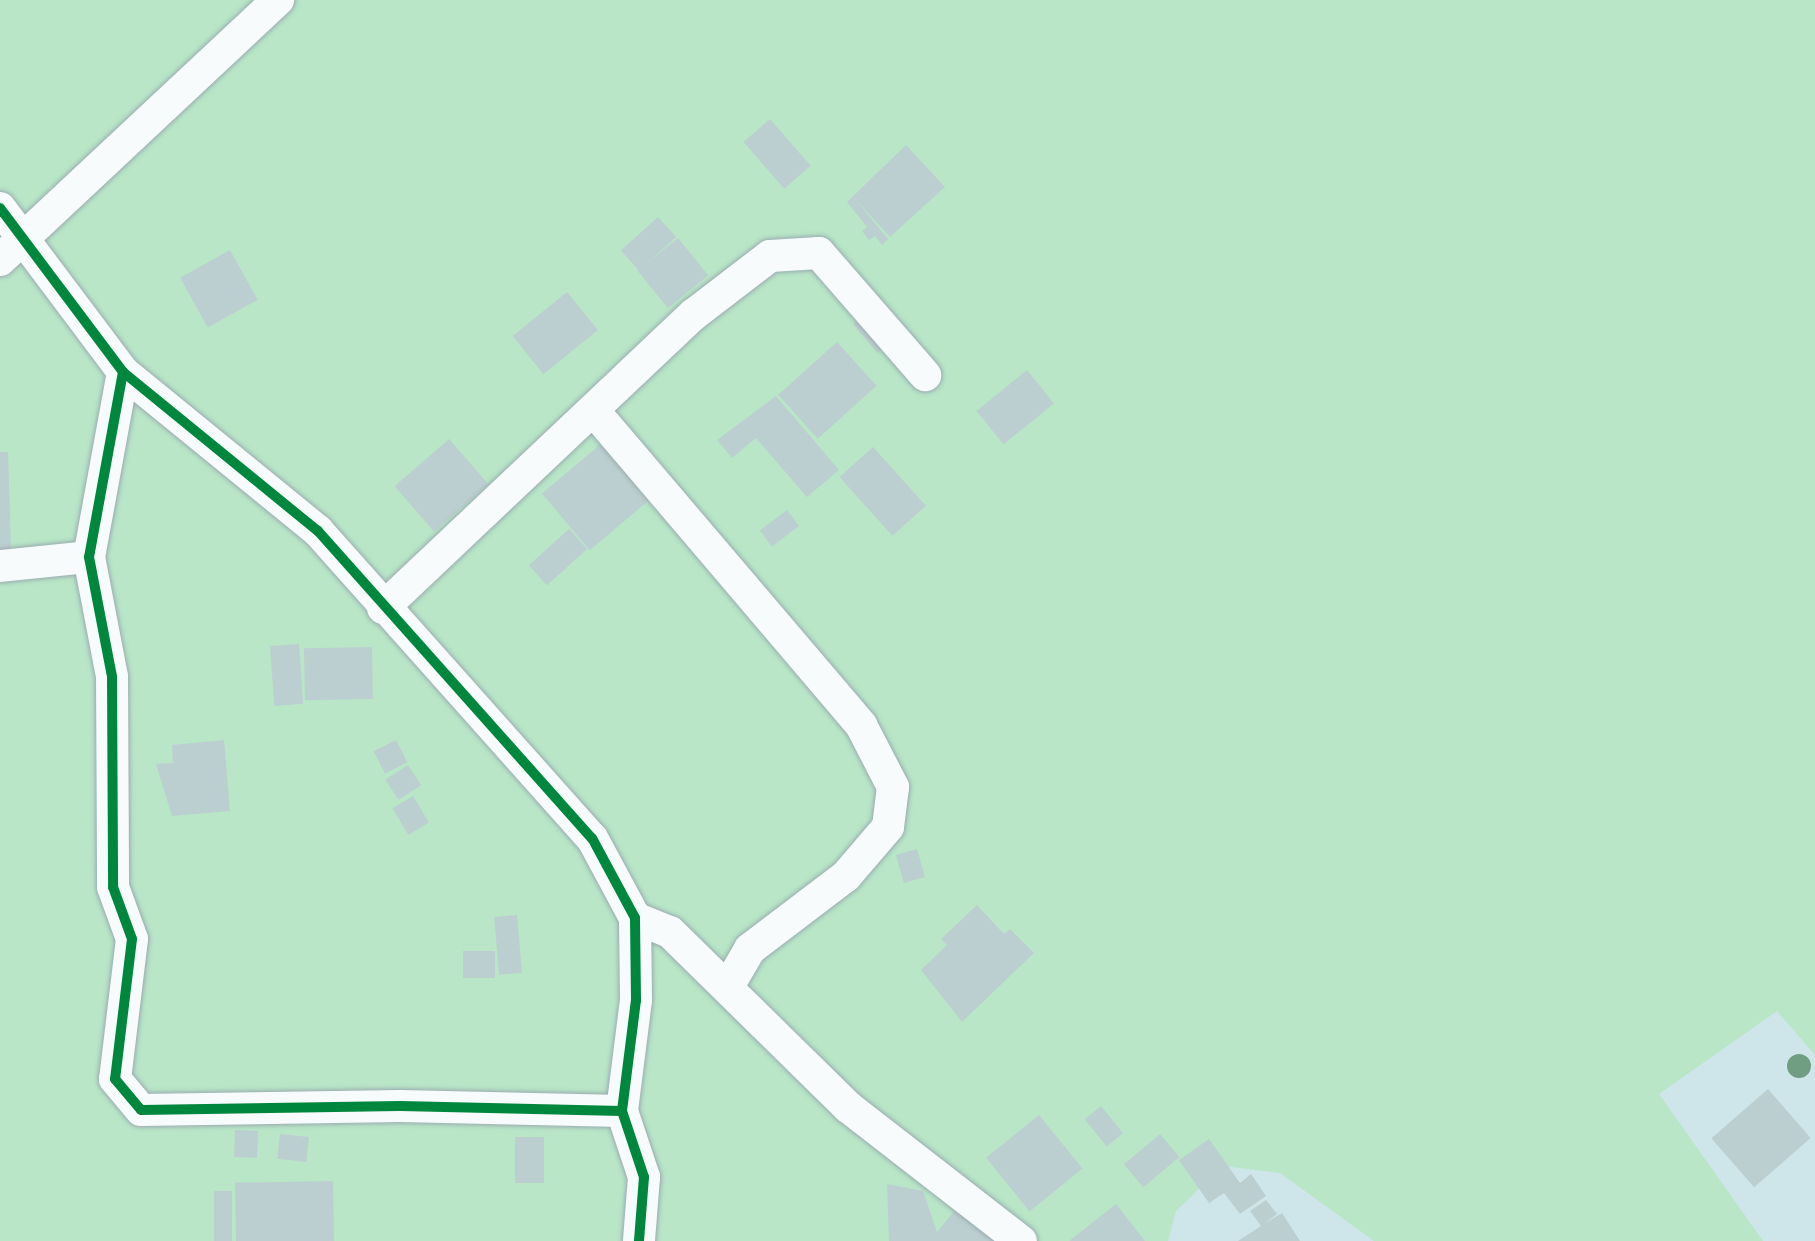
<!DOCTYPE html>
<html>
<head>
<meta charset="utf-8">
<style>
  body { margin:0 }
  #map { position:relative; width:1815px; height:1241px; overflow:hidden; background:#cee5ea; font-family:"Libre Baskerville",serif }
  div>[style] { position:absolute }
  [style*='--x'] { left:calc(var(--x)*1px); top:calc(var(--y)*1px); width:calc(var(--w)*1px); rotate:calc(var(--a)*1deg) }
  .green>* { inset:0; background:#b8e6c7 }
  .building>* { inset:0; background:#bccfd0; transform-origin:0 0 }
  .roads { filter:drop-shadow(0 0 2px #9aacb0) drop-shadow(0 0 2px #9aacb0) }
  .street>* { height:32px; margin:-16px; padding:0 16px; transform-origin:16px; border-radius:16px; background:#f8fbfc }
  .cycleway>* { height:10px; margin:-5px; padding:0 5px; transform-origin:5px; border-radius:5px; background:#00873e }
  .trees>* { width:24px; height:24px; margin:-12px; border-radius:50%; background:#6f9e82 }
  span { translate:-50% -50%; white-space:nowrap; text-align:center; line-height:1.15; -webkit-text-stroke:8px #c1edf7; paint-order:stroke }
</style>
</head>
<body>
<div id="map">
  <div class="green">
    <div style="clip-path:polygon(0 0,1815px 0,1815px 1055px,1777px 1011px,1659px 1094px,1763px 1241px,1374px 1241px,1280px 1173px,1223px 1166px,1176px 1211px,1168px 1241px,0 1241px)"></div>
  </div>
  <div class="building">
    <div style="left:770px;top:119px;width:62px;height:35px;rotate:49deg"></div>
    <div style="clip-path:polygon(906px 145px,945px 187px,890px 237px,856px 200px,888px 239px,882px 245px,875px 236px,869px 240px,862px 231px,867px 227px,847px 202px)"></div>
    <div style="left:658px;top:217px;width:27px;height:50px;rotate:48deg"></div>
    <div style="left:678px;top:238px;width:48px;height:52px;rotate:51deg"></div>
    <div style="left:230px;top:250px;width:57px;height:57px;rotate:61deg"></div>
    <div style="left:567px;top:292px;width:49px;height:70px;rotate:51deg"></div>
    <div style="left:866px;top:313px;width:38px;height:17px;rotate:50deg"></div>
    <div style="left:837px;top:342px;width:59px;height:79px;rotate:48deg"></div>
    <div style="left:1027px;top:370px;width:43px;height:65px;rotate:51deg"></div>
    <div style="clip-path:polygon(776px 396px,839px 470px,807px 497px,756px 438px,732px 458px,717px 440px)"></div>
    <div style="left:449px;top:439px;width:60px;height:72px;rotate:49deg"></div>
    <div style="left:601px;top:444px;width:74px;height:77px;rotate:50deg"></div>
    <div style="left:873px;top:447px;width:79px;height:45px;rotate:48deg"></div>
    <div style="clip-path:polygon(0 452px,8px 452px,11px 549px,0 550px)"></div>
    <div style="left:787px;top:510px;width:20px;height:34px;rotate:53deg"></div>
    <div style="left:569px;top:529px;width:27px;height:54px;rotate:48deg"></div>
    <div style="left:299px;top:644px;width:60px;height:29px;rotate:86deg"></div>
    <div style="left:372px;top:647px;width:52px;height:68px;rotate:89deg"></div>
    <div style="clip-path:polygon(224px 740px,230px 811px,172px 816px,156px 764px,173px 763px,172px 745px)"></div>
    <div style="left:396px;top:740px;width:25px;height:25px;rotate:63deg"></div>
    <div style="left:408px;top:765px;width:24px;height:27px;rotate:57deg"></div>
    <div style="left:413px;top:796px;width:31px;height:24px;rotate:59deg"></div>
    <div style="left:917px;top:849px;width:29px;height:22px;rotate:74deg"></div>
    <div style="clip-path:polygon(977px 905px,1004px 934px,1010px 929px,1034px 953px,962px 1022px,921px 970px,947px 945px,941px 939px)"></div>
    <div style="left:517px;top:915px;width:58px;height:23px;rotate:85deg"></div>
    <div style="left:463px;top:951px;width:32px;height:27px"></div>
    <div style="left:1768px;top:1089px;width:65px;height:75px;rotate:49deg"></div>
    <div style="left:1101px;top:1106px;width:35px;height:21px;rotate:51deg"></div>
    <div style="left:1039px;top:1115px;width:69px;height:68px;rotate:51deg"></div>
    <div style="left:235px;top:1130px;width:23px;height:27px;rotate:2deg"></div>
    <div style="left:280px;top:1134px;width:29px;height:25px;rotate:6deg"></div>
    <div style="left:1160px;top:1134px;width:30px;height:47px;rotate:50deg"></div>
    <div style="left:515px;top:1137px;width:29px;height:46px"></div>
    <div style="clip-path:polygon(1209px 1139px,1240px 1183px,1251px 1174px,1266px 1196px,1240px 1214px,1224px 1193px,1209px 1203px,1179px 1160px)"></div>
    <div style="left:333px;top:1181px;width:60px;height:98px;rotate:89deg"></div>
    <div style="clip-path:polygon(887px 1184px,923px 1191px,937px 1232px,960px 1204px,1004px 1241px,889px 1241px)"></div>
    <div style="left:214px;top:1191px;width:18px;height:50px"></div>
    <div style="clip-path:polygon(1266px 1200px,1277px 1214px,1264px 1224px,1282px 1213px,1300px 1241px,1238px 1241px,1261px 1226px,1250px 1211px)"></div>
    <div style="clip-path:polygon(1116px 1204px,1145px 1241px,1069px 1241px)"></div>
  </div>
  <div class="roads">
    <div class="street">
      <div style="--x:0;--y:208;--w:205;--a:53.1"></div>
      <div style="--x:123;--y:372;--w:252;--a:39.2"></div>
      <div style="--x:318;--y:531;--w:411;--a:48.3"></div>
      <div style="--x:592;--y:838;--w:91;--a:61.7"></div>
      <div style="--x:635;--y:918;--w:82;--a:89.3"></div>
      <div style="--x:636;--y:1000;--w:112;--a:97.2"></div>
      <div style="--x:622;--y:1111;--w:70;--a:71.6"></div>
      <div style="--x:644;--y:1177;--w:64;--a:94.5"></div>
      <div style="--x:0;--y:260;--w:381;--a:-43.1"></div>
      <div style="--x:123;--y:372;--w:188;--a:100.4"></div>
      <div style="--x:89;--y:557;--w:122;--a:79.1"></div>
      <div style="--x:112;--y:677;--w:210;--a:89.7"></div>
      <div style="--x:113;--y:887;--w:55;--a:69.9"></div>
      <div style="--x:132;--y:939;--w:141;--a:96.9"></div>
      <div style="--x:115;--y:1079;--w:40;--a:50"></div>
      <div style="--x:141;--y:1110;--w:259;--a:-0.9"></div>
      <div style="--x:400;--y:1106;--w:222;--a:1.3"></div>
      <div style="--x:593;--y:410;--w:414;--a:49.6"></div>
      <div style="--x:861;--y:725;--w:70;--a:62.7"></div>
      <div style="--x:893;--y:787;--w:40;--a:97.1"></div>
      <div style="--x:888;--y:827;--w:65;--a:130.6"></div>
      <div style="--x:846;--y:876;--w:121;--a:142.8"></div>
      <div style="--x:750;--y:949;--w:42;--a:120.3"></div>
      <div style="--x:0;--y:566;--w:89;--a:-5.8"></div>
      <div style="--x:383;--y:608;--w:427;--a:-43.4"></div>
      <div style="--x:693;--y:315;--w:97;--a:-37.5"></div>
      <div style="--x:770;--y:256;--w:49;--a:-3.5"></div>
      <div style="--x:819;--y:253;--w:162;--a:49"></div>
      <div style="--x:635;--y:918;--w:38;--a:22"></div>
      <div style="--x:670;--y:932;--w:250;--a:44.5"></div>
      <div style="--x:848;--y:1107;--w:219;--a:37.8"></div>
    </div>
  </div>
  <div class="cycleway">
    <div style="--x:0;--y:208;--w:205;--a:53.1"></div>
    <div style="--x:123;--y:372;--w:252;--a:39.2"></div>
    <div style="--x:318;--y:531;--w:411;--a:48.3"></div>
    <div style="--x:592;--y:838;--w:91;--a:61.7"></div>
    <div style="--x:635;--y:918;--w:82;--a:89.3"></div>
    <div style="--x:636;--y:1000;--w:112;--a:97.2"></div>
    <div style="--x:622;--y:1111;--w:70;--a:71.6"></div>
    <div style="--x:644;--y:1177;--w:64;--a:94.5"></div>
    <div style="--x:123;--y:372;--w:188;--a:100.4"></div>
    <div style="--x:89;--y:557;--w:122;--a:79.1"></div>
    <div style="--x:112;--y:677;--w:210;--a:89.7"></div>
    <div style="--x:113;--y:887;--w:55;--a:69.9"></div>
    <div style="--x:132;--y:939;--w:141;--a:96.9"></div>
    <div style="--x:115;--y:1079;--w:40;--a:50"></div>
    <div style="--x:141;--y:1110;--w:259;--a:-0.9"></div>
    <div style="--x:400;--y:1106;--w:222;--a:1.3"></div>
  </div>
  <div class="trees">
    <div style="left:1799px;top:1066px"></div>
  </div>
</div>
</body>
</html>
